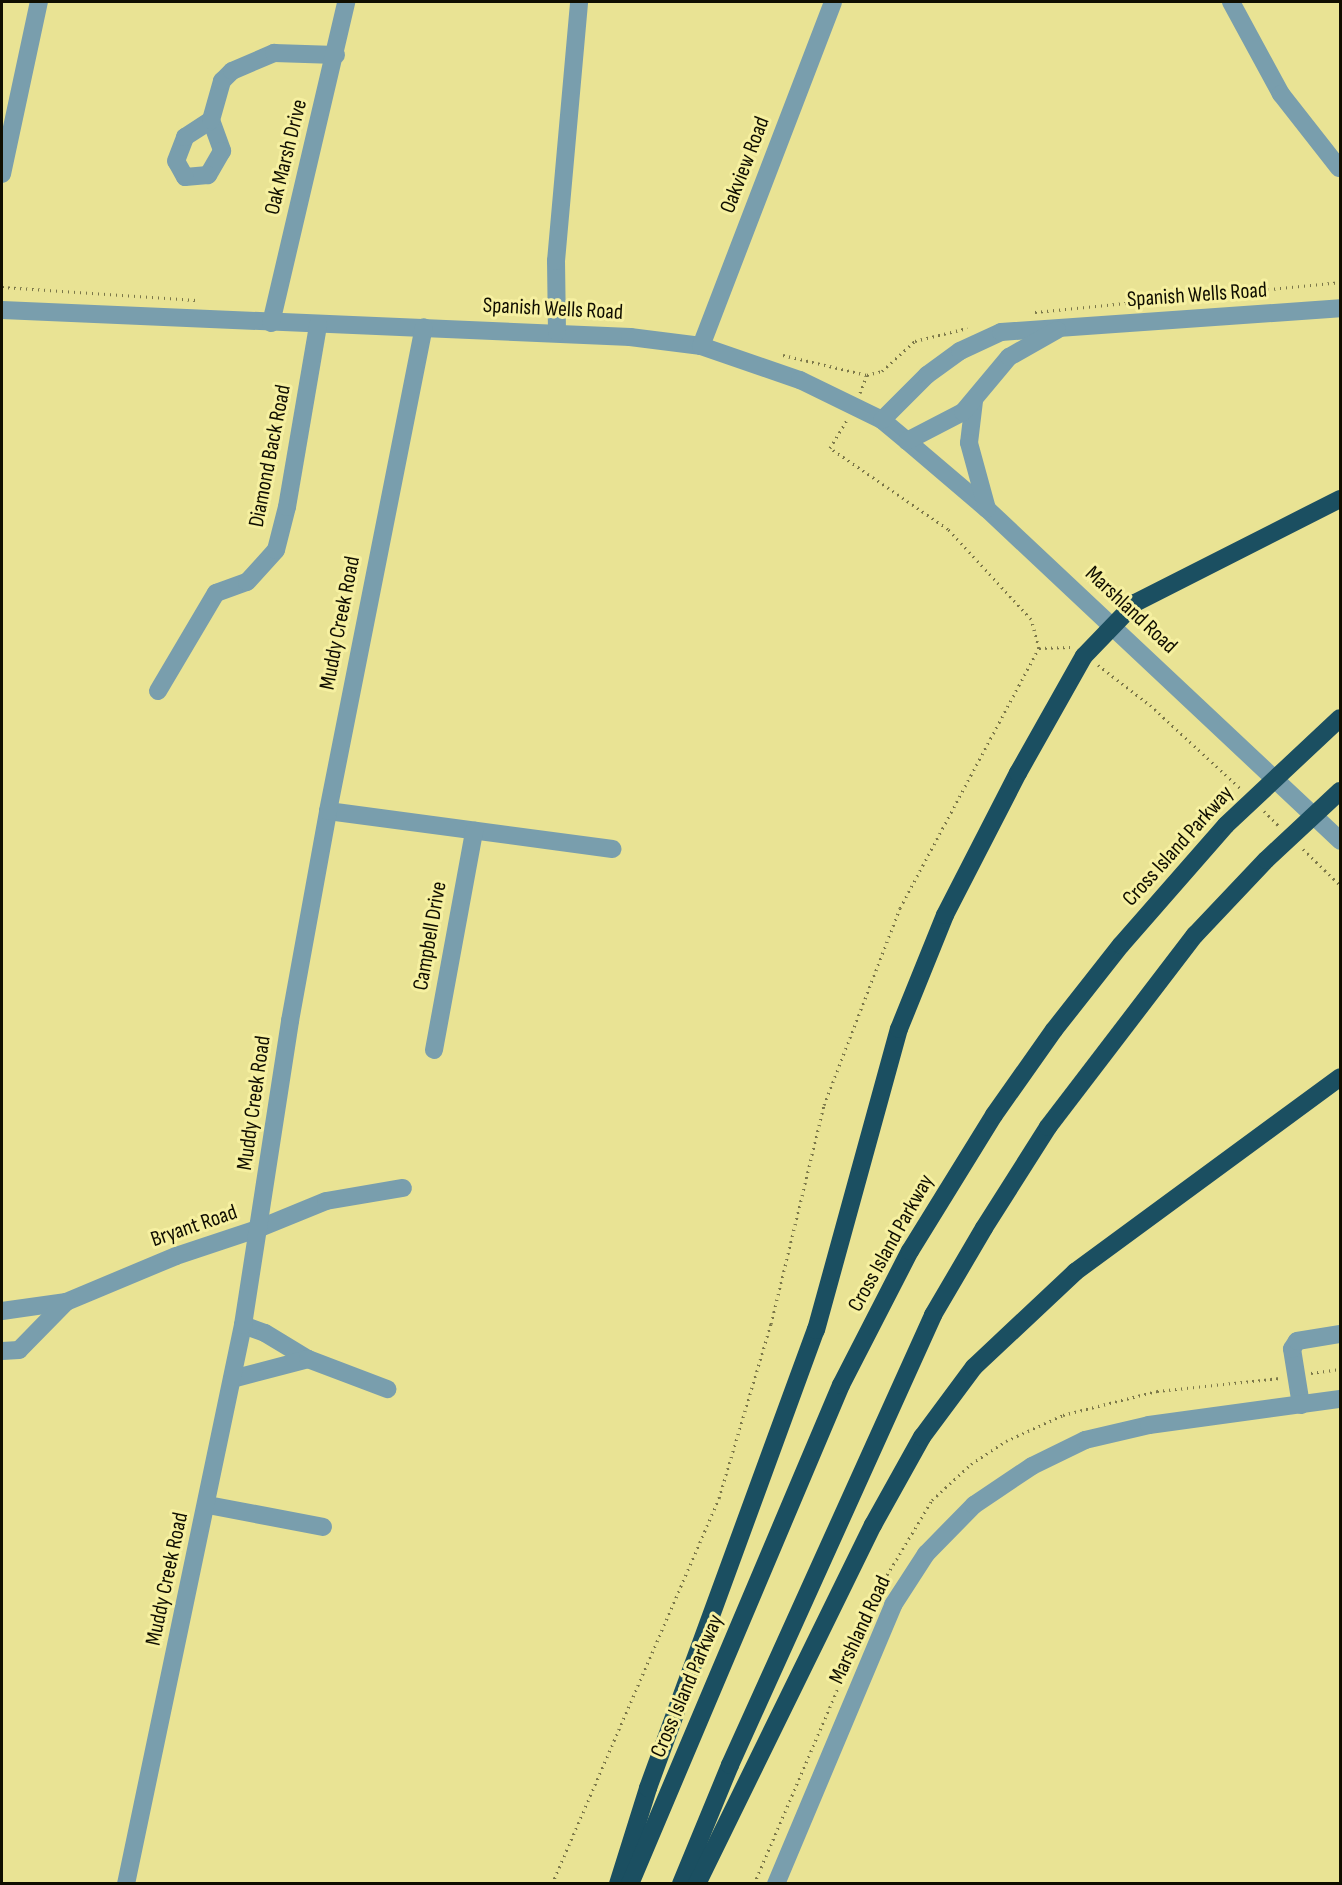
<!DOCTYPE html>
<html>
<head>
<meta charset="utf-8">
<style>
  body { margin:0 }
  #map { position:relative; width:1342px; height:1885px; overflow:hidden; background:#e9e394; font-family:"Sofia Sans Condensed",sans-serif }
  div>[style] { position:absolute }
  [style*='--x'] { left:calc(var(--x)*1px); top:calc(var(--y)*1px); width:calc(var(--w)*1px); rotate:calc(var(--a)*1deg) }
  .path>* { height:3px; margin-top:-1.5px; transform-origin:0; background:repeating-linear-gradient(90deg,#7b7749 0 1.5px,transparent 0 6px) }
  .minor>* { height:18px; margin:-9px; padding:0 9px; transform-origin:9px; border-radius:9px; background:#799ead }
  .highway>* { height:18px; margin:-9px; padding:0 9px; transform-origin:9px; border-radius:9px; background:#1b4f61 }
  span { translate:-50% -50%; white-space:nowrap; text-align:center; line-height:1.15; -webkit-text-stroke:6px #f6f0a1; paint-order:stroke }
  .street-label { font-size:22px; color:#100e00 }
  .frame { position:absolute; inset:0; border:3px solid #100e00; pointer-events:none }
</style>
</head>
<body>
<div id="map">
  <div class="path">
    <div style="--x:2;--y:287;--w:195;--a:3.8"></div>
    <div style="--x:1035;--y:312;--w:306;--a:-5.6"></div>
    <div style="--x:783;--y:355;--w:86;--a:13.4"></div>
    <div style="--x:867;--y:375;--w:16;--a:-15"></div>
    <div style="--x:882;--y:371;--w:45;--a:-42.3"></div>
    <div style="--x:915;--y:341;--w:54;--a:-14"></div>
    <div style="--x:860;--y:393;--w:19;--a:-69"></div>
    <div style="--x:1039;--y:648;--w:31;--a:-2"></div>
    <div style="--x:1098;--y:665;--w:66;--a:37.6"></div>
    <div style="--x:1150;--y:705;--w:125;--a:42.7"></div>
    <div style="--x:1264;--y:811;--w:21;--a:45"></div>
    <div style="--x:1303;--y:849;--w:52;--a:44.2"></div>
    <div style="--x:1311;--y:1373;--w:29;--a:-8"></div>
    <div style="--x:552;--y:1884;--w:421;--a:-66.6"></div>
    <div style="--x:719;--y:1498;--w:182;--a:-73.4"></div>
    <div style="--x:771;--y:1324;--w:225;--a:-76.4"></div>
    <div style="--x:824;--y:1105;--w:211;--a:-68.9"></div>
    <div style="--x:900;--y:908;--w:295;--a:-61.9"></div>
    <div style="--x:1039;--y:648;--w:30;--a:-105"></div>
    <div style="--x:1031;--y:619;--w:122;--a:-132.7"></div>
    <div style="--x:948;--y:529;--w:143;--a:-145.5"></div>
    <div style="--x:830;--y:448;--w:33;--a:-59"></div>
    <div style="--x:754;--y:1884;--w:331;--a:-66.8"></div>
    <div style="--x:884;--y:1580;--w:93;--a:-59"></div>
    <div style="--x:932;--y:1500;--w:53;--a:-42.7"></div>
    <div style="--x:971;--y:1464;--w:42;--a:-33.3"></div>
    <div style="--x:1006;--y:1441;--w:63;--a:-24.5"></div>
    <div style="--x:1063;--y:1415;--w:97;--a:-14.3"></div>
    <div style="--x:1157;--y:1391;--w:124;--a:-6"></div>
  </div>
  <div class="minor">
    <div style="--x:1231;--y:2;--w:105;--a:61.5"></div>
    <div style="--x:1281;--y:94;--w:94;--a:51.9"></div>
    <div style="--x:211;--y:120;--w:33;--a:70"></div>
    <div style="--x:222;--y:151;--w:28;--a:120"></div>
    <div style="--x:208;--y:175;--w:23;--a:175"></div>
    <div style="--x:185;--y:177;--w:18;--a:-119"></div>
    <div style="--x:176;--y:161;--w:26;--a:-69"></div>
    <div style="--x:185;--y:137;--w:31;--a:-33"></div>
    <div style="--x:211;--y:120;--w:41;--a:-74.2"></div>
    <div style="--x:222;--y:81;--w:14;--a:-45"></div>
    <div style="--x:232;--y:71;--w:46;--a:-23.2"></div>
    <div style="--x:274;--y:53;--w:62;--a:1.8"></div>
    <div style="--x:2;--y:174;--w:176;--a:-77.9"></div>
    <div style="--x:2;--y:310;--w:629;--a:2.46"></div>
    <div style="--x:630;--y:337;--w:72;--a:7.2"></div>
    <div style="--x:701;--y:346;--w:105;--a:19"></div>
    <div style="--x:800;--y:380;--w:91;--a:26"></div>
    <div style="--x:882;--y:420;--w:33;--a:40"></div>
    <div style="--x:907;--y:441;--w:105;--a:40.4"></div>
    <div style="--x:987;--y:509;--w:485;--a:43.2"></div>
    <div style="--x:271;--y:323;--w:330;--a:-76.8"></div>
    <div style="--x:557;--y:332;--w:71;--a:-90.8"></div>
    <div style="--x:556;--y:261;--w:260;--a:-84.9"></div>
    <div style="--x:701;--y:346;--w:368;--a:-69"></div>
    <div style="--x:974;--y:401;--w:42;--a:96.8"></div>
    <div style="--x:969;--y:443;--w:68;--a:74.7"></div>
    <div style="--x:882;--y:420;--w:64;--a:-45"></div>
    <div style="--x:927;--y:375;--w:41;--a:-36"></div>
    <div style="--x:960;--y:351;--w:45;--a:-24.9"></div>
    <div style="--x:1001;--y:332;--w:340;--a:-4"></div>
    <div style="--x:907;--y:441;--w:63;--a:-27.4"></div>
    <div style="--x:963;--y:412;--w:72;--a:-50.1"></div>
    <div style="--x:1009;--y:357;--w:55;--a:-29.4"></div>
    <div style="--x:158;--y:691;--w:114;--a:-59.4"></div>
    <div style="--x:216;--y:593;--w:33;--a:-20"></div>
    <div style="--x:247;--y:582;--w:43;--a:-47.8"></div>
    <div style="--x:276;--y:550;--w:44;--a:-75.7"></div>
    <div style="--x:287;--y:507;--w:185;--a:-80.3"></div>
    <div style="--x:328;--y:811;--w:287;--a:7.6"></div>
    <div style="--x:434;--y:1050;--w:223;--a:-79.6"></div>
    <div style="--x:2;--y:1311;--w:65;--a:-8"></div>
    <div style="--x:66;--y:1302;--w:119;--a:-22.7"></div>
    <div style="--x:176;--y:1256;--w:89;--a:-18.4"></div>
    <div style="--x:260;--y:1228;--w:71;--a:-22.2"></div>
    <div style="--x:326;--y:1201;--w:78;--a:-9.6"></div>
    <div style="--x:243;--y:1325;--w:23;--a:20"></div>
    <div style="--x:265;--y:1333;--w:50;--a:31.2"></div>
    <div style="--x:2;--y:1351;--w:17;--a:-3"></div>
    <div style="--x:19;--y:1350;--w:67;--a:-45.6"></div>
    <div style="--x:232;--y:1379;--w:79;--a:-14.7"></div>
    <div style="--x:308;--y:1359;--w:85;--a:20.8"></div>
    <div style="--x:1301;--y:1405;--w:57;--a:-99.1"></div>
    <div style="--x:1292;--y:1349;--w:9;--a:-58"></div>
    <div style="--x:1297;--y:1341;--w:44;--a:-9.2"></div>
    <div style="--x:208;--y:1505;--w:117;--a:10.8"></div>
    <div style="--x:126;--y:1884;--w:571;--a:-78.18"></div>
    <div style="--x:243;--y:1325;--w:308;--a:-81.2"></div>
    <div style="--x:290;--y:1021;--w:213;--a:-79.7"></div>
    <div style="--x:328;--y:811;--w:493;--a:-78.8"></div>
    <div style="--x:776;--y:1884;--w:303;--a:-67.2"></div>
    <div style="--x:893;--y:1605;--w:61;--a:-57.1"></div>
    <div style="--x:926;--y:1554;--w:69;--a:-45.6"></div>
    <div style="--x:974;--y:1505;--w:70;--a:-33.9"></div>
    <div style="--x:1032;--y:1466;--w:59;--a:-26.1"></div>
    <div style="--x:1085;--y:1440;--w:66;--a:-13.2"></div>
    <div style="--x:1149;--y:1425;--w:193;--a:-7.8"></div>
  </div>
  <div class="highway">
    <div style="--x:618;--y:1884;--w:101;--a:-72.6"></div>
    <div style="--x:648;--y:1788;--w:488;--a:-69.9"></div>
    <div style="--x:816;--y:1330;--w:312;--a:-74.6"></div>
    <div style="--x:899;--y:1029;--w:123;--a:-68"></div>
    <div style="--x:945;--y:915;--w:160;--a:-62.8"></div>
    <div style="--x:1018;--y:773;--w:134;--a:-60.6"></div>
    <div style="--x:1084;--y:656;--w:74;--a:-46.1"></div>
    <div style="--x:1135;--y:603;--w:230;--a:-26.9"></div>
    <div style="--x:630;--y:1884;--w:542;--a:-67.08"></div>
    <div style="--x:841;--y:1385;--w:151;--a:-62.8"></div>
    <div style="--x:910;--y:1251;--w:160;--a:-58.3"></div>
    <div style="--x:994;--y:1115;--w:104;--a:-54.8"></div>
    <div style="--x:1054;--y:1030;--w:108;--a:-51.8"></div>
    <div style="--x:1121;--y:945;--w:159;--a:-48.8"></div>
    <div style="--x:1226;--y:825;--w:156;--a:-43.2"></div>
    <div style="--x:681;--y:1884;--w:129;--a:-67.6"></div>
    <div style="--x:730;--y:1765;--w:494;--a:-65.7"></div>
    <div style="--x:933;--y:1315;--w:101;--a:-59.6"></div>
    <div style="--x:984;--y:1228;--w:120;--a:-57.6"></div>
    <div style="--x:1048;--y:1127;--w:242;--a:-52.6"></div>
    <div style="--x:1195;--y:935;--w:103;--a:-46.6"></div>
    <div style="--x:1266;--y:860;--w:101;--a:-43"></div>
    <div style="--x:697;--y:1884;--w:400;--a:-63.9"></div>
    <div style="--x:873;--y:1525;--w:101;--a:-60.9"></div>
    <div style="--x:922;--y:1437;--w:87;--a:-53.4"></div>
    <div style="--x:974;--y:1367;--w:139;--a:-43.2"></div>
    <div style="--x:1075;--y:1272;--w:329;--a:-36.3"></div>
  </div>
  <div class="street-label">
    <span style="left:286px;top:157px;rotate:-76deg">Oak Marsh Drive</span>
    <span style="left:745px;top:165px;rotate:-69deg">Oakview Road</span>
    <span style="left:1197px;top:295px;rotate:-4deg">Spanish Wells Road</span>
    <span style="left:553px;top:309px;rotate:3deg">Spanish Wells Road</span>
    <span style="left:270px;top:456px;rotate:-79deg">Diamond Back Road</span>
    <span style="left:1131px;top:610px;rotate:43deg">Marshland Road</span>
    <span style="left:340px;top:623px;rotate:-79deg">Muddy Creek Road</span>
    <span style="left:1178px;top:846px;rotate:-48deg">Cross Island Parkway</span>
    <span style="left:430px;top:936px;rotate:-80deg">Campbell Drive</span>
    <span style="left:254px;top:1103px;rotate:-82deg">Muddy Creek Road</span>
    <span style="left:194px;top:1226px;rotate:-19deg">Bryant Road</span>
    <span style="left:891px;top:1243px;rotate:-61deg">Cross Island Parkway</span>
    <span style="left:167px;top:1579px;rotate:-78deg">Muddy Creek Road</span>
    <span style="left:860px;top:1630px;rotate:-65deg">Marshland Road</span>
    <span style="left:687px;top:1686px;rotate:-67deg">Cross Island Parkway</span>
  </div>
  <div class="frame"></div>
</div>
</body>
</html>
